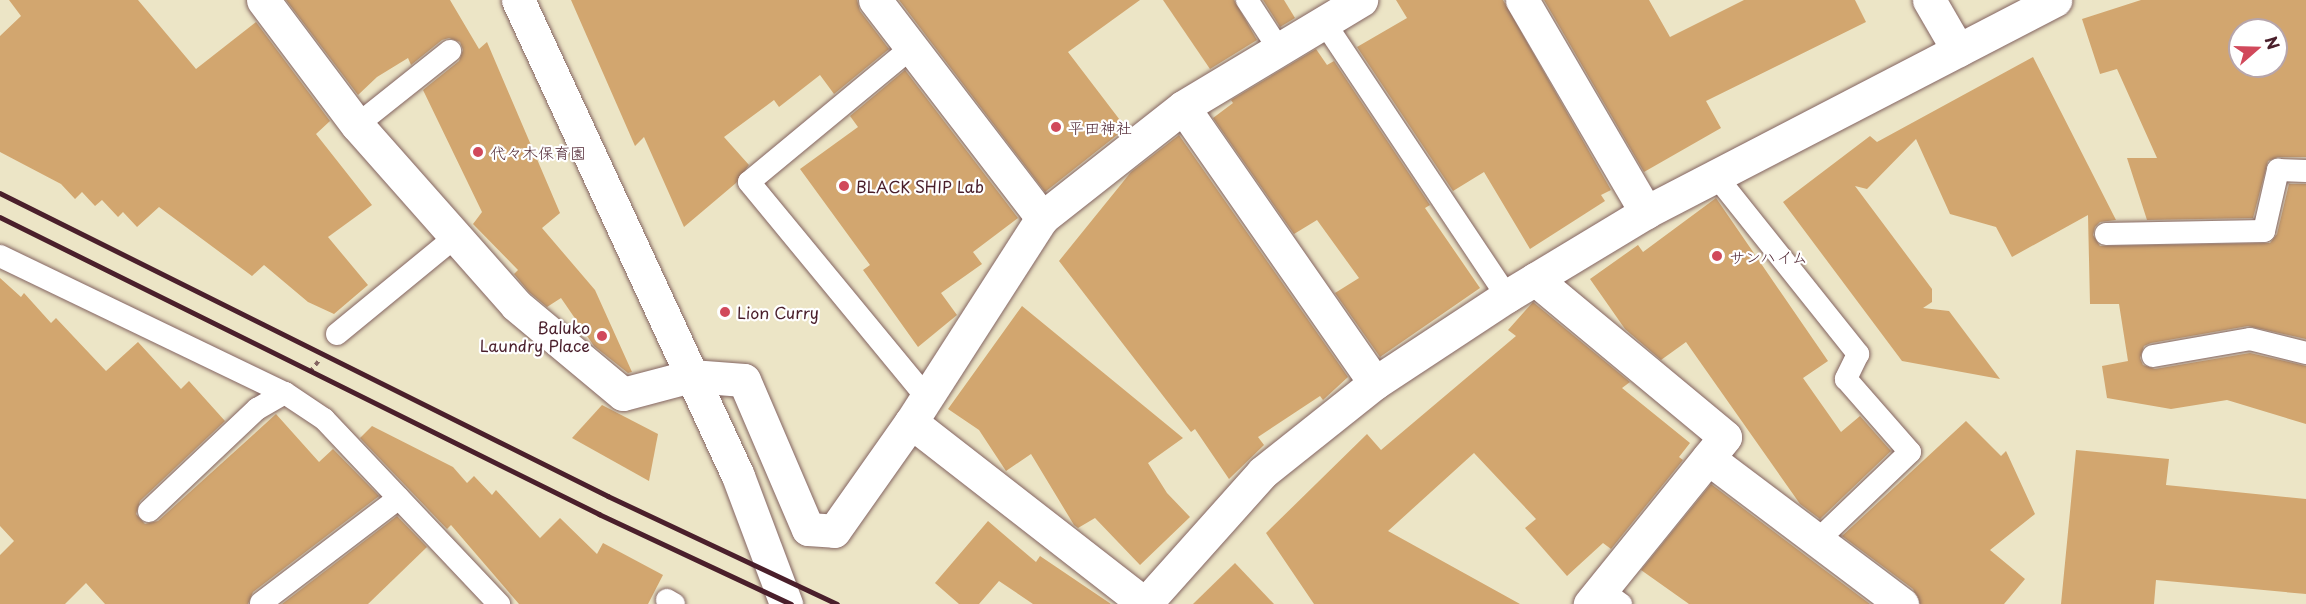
<!DOCTYPE html>
<html>
<head>
<meta charset="utf-8">
<style>
  body { margin:0 }
  #map { position:relative; width:2306px; height:604px; overflow:hidden; background:#ece5c6; font-family:"Playpen Sans","Klee One",sans-serif }
  div>[style] { position:absolute }
  [style*='--x'] { left:calc(var(--x)*1px); top:calc(var(--y)*1px); width:calc(var(--w)*1px); rotate:calc(var(--a)*1deg) }
  .building>* { inset:0; background:#d2a66f }
  .path>* { height:4px; margin-top:-2px; transform-origin:0; background:repeating-linear-gradient(90deg,#836461 0 4.5px,transparent 0 9px) }
  .roads { filter:drop-shadow(0 0 2px #836461) drop-shadow(0 0 2px #836461) }
  .service>* { height:22px; margin:-11px; padding:0 11px; transform-origin:11px; border-radius:11px; background:#fff }
  .minor>* { height:33px; margin:-16.5px; padding:0 16.5px; transform-origin:16.5px; border-radius:16.5px; background:#fff }
  .tertiary>* { height:33px; margin:-16.5px; padding:0 16.5px; transform-origin:16.5px; border-radius:16.5px; background:#fff }
  .rail>* { height:4.5px; margin:-2.25px; padding:0 2.25px; transform-origin:2.25px; border-radius:2.25px; background:#4a1f2b }
  .dots>* { width:16px; height:16px; translate:-50% -50%; box-sizing:border-box; border:3px solid #fff; border-radius:50% }
  span { translate:-50% -50%; white-space:nowrap; text-align:center; line-height:1.15; -webkit-text-stroke:4.5px #fff; paint-order:stroke }
  .poi-label { font-size:16px; color:#4a1f2b }
  .left { translate:0 -50%; text-align:left }
  .right { translate:-100% -50%; text-align:right }
  .north { position:absolute; left:2228px; top:18px; width:60px; height:60px; box-sizing:border-box; background:#fff; border:2px solid #b7a5aa; border-radius:50%; rotate:70deg; font-size:16px; font-weight:700; line-height:24px; text-align:center; color:#4a1f2b }
  .north::after { content:''; display:block; margin:auto; width:21px; height:27px; background:#d1495b; clip-path:polygon(50% 0,100% 100%,50% 72%,0 100%) }
</style>
</head>
<body>
<div id="map">
  <div class="building">
    <div style="clip-path:polygon(9px 0,138px 0,196px 69px,256px 22px,330px 121px,316px 134px,372px 205px,328px 237px,368px 285px,334px 314px,308px 302px,264px 265px,252px 276px,159px 207px,137px 227px,123px 212px,118px 217px,102px 200px,95px 206px,82px 192px,75px 199px,61px 184px,0 152px,0 36px,21px 16px)"></div>
    <div style="clip-path:polygon(286px 0,450px 0,479px 49px,487px 42px,560px 213px,542px 228px,595px 290px,632px 372px,628px 373px,594px 346px,561px 298px,547px 307px,529px 292px,514px 274px,518px 270px,473px 224px,482px 212px,423px 90px,459px 61px,463px 50px,460px 42px,449px 38px,442px 40px,411px 65px,408px 58px,377px 77px,358px 95px)"></div>
    <div style="clip-path:polygon(571px 0,857px 0,860px 11px,889px 49px,834px 94px,820px 75px,779px 107px,774px 100px,724px 137px,749px 165px,736px 183px,684px 227px,644px 137px,635px 146px)"></div>
    <div style="clip-path:polygon(899px 0,1140px 0,1068px 52px,1126px 128px,1045px 192px)"></div>
    <div style="clip-path:polygon(1163px 0,1234px 0,1257px 40px,1210px 69px)"></div>
    <div style="clip-path:polygon(1263px 0,1284px 0,1295px 18px,1280px 27px)"></div>
    <div style="clip-path:polygon(1396px 0,1503px 0,1611px 190px,1601px 195px,1605px 201px,1530px 249px,1484px 172px,1453px 191px,1357px 47px,1407px 18px)"></div>
    <div style="clip-path:polygon(1544px 0,1649px 0,1670px 37px,1744px 0,1855px 0,1866px 22px,1706px 101px,1721px 128px,1644px 172px)"></div>
    <div style="clip-path:polygon(evenodd,2141px 0,2306px 0,2306px 157px,2278px 157px,2268px 161px,2253px 218px,2147px 220px,2127px 158px,2157px 158px,2117px 69px,2100px 74px,2082px 19px,2141px 0,2240px 30px,2276px 30px,2276px 66px,2240px 66px,2240px 30px)"></div>
    <div style="clip-path:polygon(1316px 49px,1327px 65px,1334px 61px,1430px 205px,1425px 208px,1480px 288px,1380px 357px,1335px 293px,1359px 278px,1317px 220px,1294px 234px,1213px 118px,1233px 103px,1231px 100px)"></div>
    <div style="clip-path:polygon(2033px 57px,2116px 220px,2100px 222px,2095px 227px,2093px 235px,2100px 246px,2270px 243px,2277px 234px,2289px 184px,2306px 184px,2306px 339px,2248px 326px,2151px 343px,2144px 346px,2140px 358px,2143px 365px,2155px 369px,2250px 353px,2306px 366px,2306px 424px,2227px 400px,2171px 409px,2107px 398px,2102px 366px,2128px 361px,2119px 304px,2090px 304px,2088px 215px,2012px 257px,1996px 227px,1950px 214px,1916px 139px,1867px 189px,1855px 186px,1932px 289px,1932px 302px,1923px 308px,1949px 311px,2000px 379px,1902px 361px,1783px 202px,1870px 136px,1877px 142px)"></div>
    <div style="clip-path:polygon(905px 70px,1018px 218px,973px 252px,982px 264px,941px 293px,957px 315px,918px 347px,863px 270px,870px 265px,800px 169px,858px 127px,850px 116px)"></div>
    <div style="clip-path:polygon(1179px 135px,1348px 377px,1323px 400px,1320px 396px,1258px 437px,1264px 445px,1229px 479px,1195px 429px,1191px 432px,1059px 261px,1131px 172px)"></div>
    <div style="clip-path:polygon(1716px 198px,1828px 361px,1803px 378px,1841px 432px,1860px 416px,1891px 451px,1820px 519px,1800px 504px,1686px 342px,1661px 360px,1625px 329px,1590px 279px,1638px 245px,1643px 252px)"></div>
    <div style="clip-path:polygon(0 278px,21px 297px,24px 293px,51px 323px,56px 318px,106px 371px,138px 342px,181px 389px,189px 381px,225px 421px,140px 501px,136px 514px,145px 524px,158px 521px,276px 414px,319px 462px,333px 449px,379px 496px,253px 592px,248px 604px,105px 604px,86px 583px,65px 604px,0 604px,0 555px,14px 541px,0 526px)"></div>
    <div style="clip-path:polygon(1533px 302px,1630px 382px,1622px 388px,1690px 443px,1679px 457px,1683px 460px,1611px 549px,1603px 543px,1567px 576px,1525px 528px,1536px 519px,1474px 453px,1388px 531px,1520px 604px,1314px 604px,1266px 533px,1367px 434px,1381px 450px,1516px 336px,1508px 330px)"></div>
    <div style="clip-path:polygon(1022px 306px,1183px 438px,1148px 463px,1167px 493px,1190px 517px,1140px 565px,1095px 518px,1078px 528px,1074px 525px,1031px 454px,1006px 471px,979px 430px,948px 409px)"></div>
    <div style="clip-path:polygon(602px 405px,658px 434px,649px 481px,572px 438px)"></div>
    <div style="clip-path:polygon(1966px 421px,2001px 456px,2006px 451px,2035px 514px,1990px 550px,2025px 579px,2004px 604px,1920px 604px,1913px 589px,1842px 536px)"></div>
    <div style="clip-path:polygon(372px 426px,453px 467px,467px 483px,474px 476px,492px 495px,496px 490px,540px 538px,560px 518px,597px 554px,603px 543px,663px 575px,648px 604px,519px 604px,451px 525px,447px 529px,360px 438px)"></div>
    <div style="clip-path:polygon(2076px 450px,2169px 459px,2166px 485px,2306px 499px,2306px 594px,2156px 580px,2154px 604px,2061px 604px)"></div>
    <div style="clip-path:polygon(1711px 484px,1822px 568px,1870px 604px,1689px 604px,1641px 570px)"></div>
    <div style="clip-path:polygon(397px 516px,427px 547px,368px 604px,282px 604px)"></div>
    <div style="clip-path:polygon(988px 521px,1036px 562px,1040px 556px,1111px 604px,1033px 604px,999px 581px,979px 604px,959px 604px,935px 583px)"></div>
    <div style="clip-path:polygon(1235px 563px,1274px 604px,1193px 604px)"></div>
  </div>
  <div class="path">
    <div style="--x:310;--y:372;--w:16;--a:-52"></div>
  </div>
  <div class="roads">
    <div class="service">
      <div style="--x:1247;--y:0;--w:59;--a:56.9"></div>
      <div style="--x:1324;--y:22;--w:329;--a:56.3"></div>
      <div style="--x:911;--y:48;--w:210;--a:140.4"></div>
      <div style="--x:749;--y:182;--w:278;--a:50.5"></div>
      <div style="--x:357;--y:125;--w:119;--a:-38.5"></div>
      <div style="--x:1716;--y:176;--w:228;--a:51.4"></div>
      <div style="--x:1858;--y:354;--w:28;--a:116"></div>
      <div style="--x:1846;--y:379;--w:97;--a:48.8"></div>
      <div style="--x:1910;--y:452;--w:127;--a:136.3"></div>
      <div style="--x:2106;--y:234;--w:158;--a:-1.1"></div>
      <div style="--x:2264;--y:231;--w:63;--a:-77.1"></div>
      <div style="--x:2278;--y:170;--w:28;--a:2"></div>
      <div style="--x:0;--y:256;--w:316;--a:25.7"></div>
      <div style="--x:285;--y:393;--w:47;--a:33.7"></div>
      <div style="--x:324;--y:419;--w:255;--a:46.6"></div>
      <div style="--x:337;--y:334;--w:151;--a:-39.4"></div>
      <div style="--x:2153;--y:356;--w:98;--a:-9.9"></div>
      <div style="--x:2250;--y:339;--w:58;--a:14"></div>
      <div style="--x:149;--y:511;--w:149;--a:-43.4"></div>
      <div style="--x:257;--y:409;--w:32;--a:-30"></div>
      <div style="--x:1600;--y:589;--w:26;--a:36"></div>
      <div style="--x:667;--y:600;--w:8;--a:30"></div>
      <div style="--x:261;--y:603;--w:173;--a:-37.3"></div>
    </div>
    <div class="minor">
      <div style="--x:263;--y:0;--w:156;--a:53.1"></div>
      <div style="--x:357;--y:125;--w:240;--a:48.5"></div>
      <div style="--x:516;--y:305;--w:139;--a:39.8"></div>
      <div style="--x:623;--y:394;--w:70;--a:-14.8"></div>
      <div style="--x:691;--y:376;--w:53;--a:4.3"></div>
      <div style="--x:744;--y:380;--w:162;--a:66.8"></div>
      <div style="--x:808;--y:529;--w:26;--a:4"></div>
      <div style="--x:834;--y:531;--w:133;--a:-54.8"></div>
      <div style="--x:911;--y:422;--w:242;--a:-57.3"></div>
      <div style="--x:1042;--y:218;--w:179;--a:-38.2"></div>
      <div style="--x:1183;--y:107;--w:208;--a:-31"></div>
      <div style="--x:875;--y:0;--w:275;--a:52.5"></div>
      <div style="--x:1522;--y:0;--w:246;--a:59.7"></div>
      <div style="--x:1929;--y:0;--w:58;--a:59.9"></div>
      <div style="--x:1183;--y:107;--w:336;--a:55.2"></div>
      <div style="--x:1535;--y:279;--w:247;--a:39.7"></div>
      <div style="--x:1725;--y:437;--w:215;--a:129"></div>
      <div style="--x:911;--y:422;--w:296;--a:37.9"></div>
      <div style="--x:1708;--y:458;--w:243;--a:37"></div>
      <div style="--x:1145;--y:604;--w:177;--a:-48.2"></div>
      <div style="--x:1263;--y:472;--w:143;--a:-38.5"></div>
      <div style="--x:1375;--y:383;--w:158;--a:-33.4"></div>
      <div style="--x:1507;--y:296;--w:162;--a:-31.1"></div>
      <div style="--x:1646;--y:212;--w:461;--a:-27.4"></div>
    </div>
    <div class="tertiary">
      <div style="--x:518;--y:0;--w:524;--a:65.19"></div>
      <div style="--x:738;--y:476;--w:137;--a:69.4"></div>
    </div>
  </div>
  <div class="rail">
    <div style="--x:0;--y:193;--w:679;--a:26.49"></div>
    <div style="--x:608;--y:496;--w:253;--a:25.2"></div>
    <div style="--x:0;--y:217;--w:669;--a:26.37"></div>
    <div style="--x:599;--y:514;--w:212;--a:25.1"></div>
  </div>
  <div class="dots">
    <div style="left:1056px;top:127px;background:#d1495b"></div>
    <div style="left:478px;top:152px;background:#d1495b"></div>
    <div style="left:844px;top:186px;background:#d1495b"></div>
    <div style="left:1717px;top:256px;background:#d1495b"></div>
    <div style="left:725px;top:312px;background:#d1495b"></div>
    <div style="left:602px;top:336px;background:#d1495b"></div>
  </div>
  <div class="poi-label">
    <span class="left" style="left:1068px;top:127px">平田神社</span>
    <span class="left" style="left:490px;top:152px">代々木保育園</span>
    <span class="left" style="left:856px;top:186px">BLACK SHIP Lab</span>
    <span class="left" style="left:1729px;top:256px">サンハイム</span>
    <span class="left" style="left:737px;top:312px">Lion Curry</span>
    <span class="right" style="left:590px;top:336px">Baluko<br>Laundry Place</span>
  </div>
  <div class="north">N</div>
</div>
</body>
</html>
